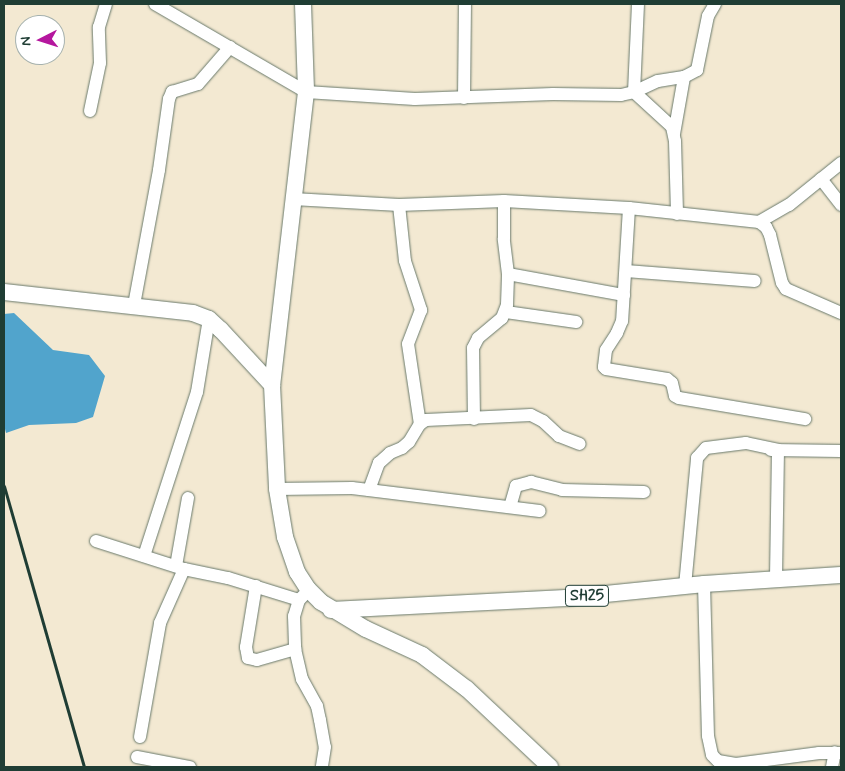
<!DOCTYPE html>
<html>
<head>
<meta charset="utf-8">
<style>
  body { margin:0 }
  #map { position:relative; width:845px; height:771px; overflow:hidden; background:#f3e9d2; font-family:Mynerve,sans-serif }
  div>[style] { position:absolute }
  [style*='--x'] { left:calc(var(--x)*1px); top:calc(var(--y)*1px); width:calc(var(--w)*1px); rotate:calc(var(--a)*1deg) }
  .water>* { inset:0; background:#51a4cc }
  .roads { filter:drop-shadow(0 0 1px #69796b) drop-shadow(0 0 1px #69796b) }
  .minor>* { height:12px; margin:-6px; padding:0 6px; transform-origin:6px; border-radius:6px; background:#fff }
  .major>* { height:16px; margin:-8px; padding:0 8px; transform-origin:8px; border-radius:8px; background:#fff }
  .rail>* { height:3px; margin:-1.5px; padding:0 1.5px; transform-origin:1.5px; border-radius:1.5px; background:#1f3d34 }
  span { translate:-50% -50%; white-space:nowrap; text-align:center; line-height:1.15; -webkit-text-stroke:5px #fff; paint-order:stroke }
  .shield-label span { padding:1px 4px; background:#fff; border:1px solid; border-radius:4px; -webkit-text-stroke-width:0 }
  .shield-label { font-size:16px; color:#1f3d34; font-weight:700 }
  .frame { position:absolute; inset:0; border:5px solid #1f3d34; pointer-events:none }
  .north { position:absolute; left:15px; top:15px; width:50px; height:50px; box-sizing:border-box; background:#fff; border:1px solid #a5b1ae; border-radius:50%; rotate:265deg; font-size:14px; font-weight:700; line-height:20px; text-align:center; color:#1f3d34 }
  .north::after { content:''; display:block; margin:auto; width:18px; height:22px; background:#b5179e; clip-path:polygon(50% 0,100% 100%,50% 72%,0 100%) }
</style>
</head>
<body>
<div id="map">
  <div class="water">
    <div style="clip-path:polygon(14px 313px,53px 350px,89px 355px,105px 376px,93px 417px,76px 423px,29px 425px,6px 433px,4px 425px,4px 314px)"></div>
  </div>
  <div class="roads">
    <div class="minor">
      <div style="--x:155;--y:4;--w:175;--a:30.2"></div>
      <div style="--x:306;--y:92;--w:109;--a:3.7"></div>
      <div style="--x:415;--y:99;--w:138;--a:-2.1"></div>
      <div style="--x:553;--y:94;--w:68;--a:0.8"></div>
      <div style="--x:621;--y:95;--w:13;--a:-13"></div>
      <div style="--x:634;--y:92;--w:26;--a:-25"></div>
      <div style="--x:658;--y:81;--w:26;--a:-9"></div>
      <div style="--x:684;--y:77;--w:15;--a:-28"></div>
      <div style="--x:697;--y:70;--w:55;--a:-78.5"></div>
      <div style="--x:708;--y:16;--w:14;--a:-60"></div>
      <div style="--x:638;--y:4;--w:88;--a:92.6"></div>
      <div style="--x:634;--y:92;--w:52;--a:42.6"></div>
      <div style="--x:672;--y:127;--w:14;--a:78"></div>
      <div style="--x:675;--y:141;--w:73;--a:88.4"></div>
      <div style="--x:464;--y:98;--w:94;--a:-89.4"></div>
      <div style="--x:90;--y:111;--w:49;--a:-78.2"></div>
      <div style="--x:100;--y:63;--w:36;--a:-92"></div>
      <div style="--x:99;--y:27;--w:24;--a:-73"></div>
      <div style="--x:674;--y:134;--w:58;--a:-80"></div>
      <div style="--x:821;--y:179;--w:33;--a:52"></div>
      <div style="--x:293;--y:199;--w:106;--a:3.2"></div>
      <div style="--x:399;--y:205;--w:105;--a:-2.2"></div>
      <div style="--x:504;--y:201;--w:125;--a:3.2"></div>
      <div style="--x:629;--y:208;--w:131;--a:6.1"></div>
      <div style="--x:759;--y:222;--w:9;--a:36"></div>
      <div style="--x:766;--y:227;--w:9;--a:63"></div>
      <div style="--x:770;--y:235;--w:49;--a:76"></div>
      <div style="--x:782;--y:283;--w:7;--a:56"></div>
      <div style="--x:786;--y:289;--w:60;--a:23.6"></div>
      <div style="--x:399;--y:205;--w:56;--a:83.9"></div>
      <div style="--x:405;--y:261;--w:52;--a:71.9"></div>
      <div style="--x:421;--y:310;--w:36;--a:111"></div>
      <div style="--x:408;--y:344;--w:81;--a:81.5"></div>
      <div style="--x:629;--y:208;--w:113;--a:93.5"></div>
      <div style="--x:622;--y:321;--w:13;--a:113"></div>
      <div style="--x:617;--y:333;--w:20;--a:123"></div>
      <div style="--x:606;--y:350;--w:17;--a:97"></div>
      <div style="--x:604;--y:367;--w:3;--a:45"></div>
      <div style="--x:606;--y:369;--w:62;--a:9.3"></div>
      <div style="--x:667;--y:379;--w:6;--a:39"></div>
      <div style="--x:672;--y:383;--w:13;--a:77"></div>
      <div style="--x:675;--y:396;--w:4;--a:27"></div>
      <div style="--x:679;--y:398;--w:128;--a:9.5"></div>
      <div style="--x:759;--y:222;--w:34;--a:-30"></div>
      <div style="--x:789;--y:205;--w:67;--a:-38.9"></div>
      <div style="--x:626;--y:271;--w:129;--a:4.4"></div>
      <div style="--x:508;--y:274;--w:118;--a:10.3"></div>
      <div style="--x:134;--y:305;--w:137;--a:-79.5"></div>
      <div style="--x:159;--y:170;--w:72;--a:-82"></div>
      <div style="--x:169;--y:99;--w:8;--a:-67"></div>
      <div style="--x:172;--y:92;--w:27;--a:-17"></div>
      <div style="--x:198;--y:84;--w:49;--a:-49.1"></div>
      <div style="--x:506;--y:312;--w:71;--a:8.1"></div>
      <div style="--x:474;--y:419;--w:71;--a:-90.8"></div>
      <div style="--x:473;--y:348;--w:11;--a:-63"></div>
      <div style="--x:478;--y:338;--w:31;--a:-40"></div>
      <div style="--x:502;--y:318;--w:14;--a:-69"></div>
      <div style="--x:507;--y:305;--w:31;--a:-88"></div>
      <div style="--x:508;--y:274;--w:35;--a:-97"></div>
      <div style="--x:504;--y:239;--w:38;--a:-90"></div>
      <div style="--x:771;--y:450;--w:70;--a:0.8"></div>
      <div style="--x:277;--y:489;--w:75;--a:-0.8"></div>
      <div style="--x:352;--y:488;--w:189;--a:7"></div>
      <div style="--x:369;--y:490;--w:29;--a:-70"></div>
      <div style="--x:379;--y:463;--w:15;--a:-42"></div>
      <div style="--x:390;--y:453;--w:13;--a:-23"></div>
      <div style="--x:402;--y:448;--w:9;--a:-41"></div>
      <div style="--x:409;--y:442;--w:21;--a:-59"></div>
      <div style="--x:420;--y:424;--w:7;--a:-34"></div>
      <div style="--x:426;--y:420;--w:105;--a:-2.7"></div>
      <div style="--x:531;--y:415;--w:13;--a:27"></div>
      <div style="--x:543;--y:421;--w:22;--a:43"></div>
      <div style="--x:559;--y:436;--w:22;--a:21"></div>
      <div style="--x:510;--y:507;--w:22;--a:-74"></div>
      <div style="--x:516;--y:486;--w:16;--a:-15"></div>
      <div style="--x:531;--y:482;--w:32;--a:14"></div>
      <div style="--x:562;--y:490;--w:82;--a:1.4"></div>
      <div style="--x:96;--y:541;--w:92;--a:17.7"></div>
      <div style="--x:144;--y:556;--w:172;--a:-72.1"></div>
      <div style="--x:197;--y:392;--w:74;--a:-80.7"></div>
      <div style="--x:176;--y:566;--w:69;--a:-80"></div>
      <div style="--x:704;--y:584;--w:152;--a:88.5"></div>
      <div style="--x:708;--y:736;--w:19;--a:78"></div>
      <div style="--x:712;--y:755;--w:8;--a:45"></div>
      <div style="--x:718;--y:761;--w:18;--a:9"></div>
      <div style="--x:736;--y:764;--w:84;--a:-7.5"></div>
      <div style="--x:819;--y:753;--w:22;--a:0"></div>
      <div style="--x:256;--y:586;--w:62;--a:99.3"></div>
      <div style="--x:246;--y:647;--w:11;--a:80"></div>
      <div style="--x:248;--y:658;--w:9;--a:13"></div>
      <div style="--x:257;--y:660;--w:40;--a:-16"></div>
      <div style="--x:685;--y:586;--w:129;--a:-84.6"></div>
      <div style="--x:697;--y:458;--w:13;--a:-48"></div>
      <div style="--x:706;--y:448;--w:40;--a:-7.1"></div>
      <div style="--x:746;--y:443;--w:33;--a:12"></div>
      <div style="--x:778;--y:450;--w:129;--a:90.9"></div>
      <div style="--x:305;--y:594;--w:8;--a:135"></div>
      <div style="--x:299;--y:600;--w:17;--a:107"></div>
      <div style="--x:294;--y:616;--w:33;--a:88"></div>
      <div style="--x:295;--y:649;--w:31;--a:77"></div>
      <div style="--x:302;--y:679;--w:31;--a:61"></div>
      <div style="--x:317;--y:706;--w:14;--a:78"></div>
      <div style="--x:320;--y:720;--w:27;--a:80"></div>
      <div style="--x:325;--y:747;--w:20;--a:99"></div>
      <div style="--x:140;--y:737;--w:116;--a:-80"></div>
      <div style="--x:160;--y:623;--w:59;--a:-66"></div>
      <div style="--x:184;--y:569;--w:45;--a:11.6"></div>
      <div style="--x:228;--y:578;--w:74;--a:17.2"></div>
      <div style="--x:137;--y:757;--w:54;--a:10.7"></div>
      <div style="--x:832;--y:767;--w:15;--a:-79"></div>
    </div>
    <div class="major">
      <div style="--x:303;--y:4;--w:88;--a:88"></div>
      <div style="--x:306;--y:92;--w:295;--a:96.6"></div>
      <div style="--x:272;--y:385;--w:104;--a:87.2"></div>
      <div style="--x:277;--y:489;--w:49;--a:80.5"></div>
      <div style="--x:285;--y:537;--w:37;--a:71"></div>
      <div style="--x:297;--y:572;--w:20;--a:57"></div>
      <div style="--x:308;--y:589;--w:18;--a:45"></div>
      <div style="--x:321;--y:602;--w:52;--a:31"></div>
      <div style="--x:366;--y:629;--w:62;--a:24.9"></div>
      <div style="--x:422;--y:655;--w:56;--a:37.1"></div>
      <div style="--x:467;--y:689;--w:114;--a:43.2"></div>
      <div style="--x:4;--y:292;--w:190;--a:6.3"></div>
      <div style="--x:193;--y:313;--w:17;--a:21"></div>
      <div style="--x:209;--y:319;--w:16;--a:43"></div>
      <div style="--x:221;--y:330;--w:75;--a:47.2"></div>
      <div style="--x:331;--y:610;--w:235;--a:-2.9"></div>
      <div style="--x:566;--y:598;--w:139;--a:-5.8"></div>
      <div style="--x:704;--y:584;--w:137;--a:-3.8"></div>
    </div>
  </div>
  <div class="rail">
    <div style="--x:4;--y:486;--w:292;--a:74.1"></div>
  </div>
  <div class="shield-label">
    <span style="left:587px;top:596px">SH25</span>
  </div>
  <div class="frame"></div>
  <div class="north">N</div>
</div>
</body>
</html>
